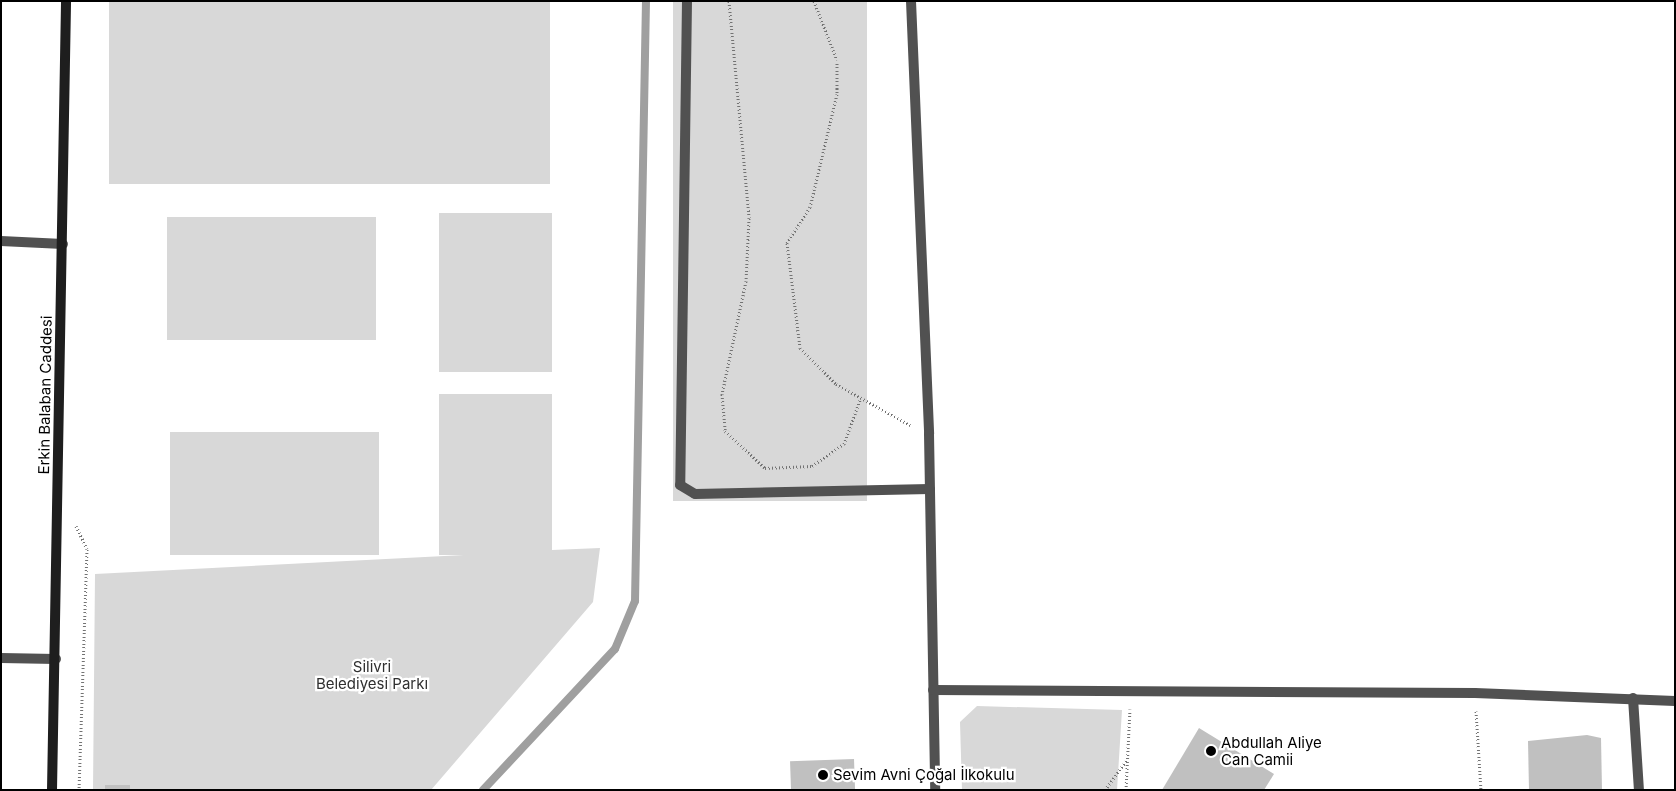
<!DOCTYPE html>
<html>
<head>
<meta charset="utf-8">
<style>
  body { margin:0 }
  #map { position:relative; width:1676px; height:791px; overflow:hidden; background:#fff; font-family:Inter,sans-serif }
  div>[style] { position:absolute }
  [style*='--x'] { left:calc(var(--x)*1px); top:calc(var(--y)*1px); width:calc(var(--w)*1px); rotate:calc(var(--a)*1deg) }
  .green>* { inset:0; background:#d8d8d8; transform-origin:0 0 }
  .stream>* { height:8px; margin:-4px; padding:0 4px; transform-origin:4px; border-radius:4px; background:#9f9f9f }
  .building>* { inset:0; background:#c0c0c0; transform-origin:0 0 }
  .path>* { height:3px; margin-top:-1.5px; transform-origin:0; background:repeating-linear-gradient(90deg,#737373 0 1px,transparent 0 3.5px) }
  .lane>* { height:10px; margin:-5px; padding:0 5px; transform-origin:5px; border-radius:5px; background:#515151 }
  .street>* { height:10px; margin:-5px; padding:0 5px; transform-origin:5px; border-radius:5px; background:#515151 }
  .secondary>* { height:10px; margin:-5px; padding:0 5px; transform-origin:5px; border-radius:5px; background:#1e1e1e }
  .dots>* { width:14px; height:14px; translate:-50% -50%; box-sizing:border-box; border:2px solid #fff; border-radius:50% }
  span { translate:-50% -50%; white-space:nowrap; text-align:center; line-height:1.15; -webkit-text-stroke:4.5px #fff; paint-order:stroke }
  .street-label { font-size:15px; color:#000 }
  .park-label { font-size:15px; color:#2f2f2f }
  .poi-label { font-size:15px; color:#000 }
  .left { translate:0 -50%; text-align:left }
  .frame { position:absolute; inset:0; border:2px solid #000; pointer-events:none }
</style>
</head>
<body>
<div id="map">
  <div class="green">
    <div style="left:109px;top:1px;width:441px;height:183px"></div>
    <div style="left:673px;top:1px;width:194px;height:500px"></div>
    <div style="left:439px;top:213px;width:113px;height:159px"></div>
    <div style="left:376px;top:217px;width:123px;height:209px;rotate:90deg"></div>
    <div style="clip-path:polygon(439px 394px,552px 394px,552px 550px,600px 548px,593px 602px,431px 790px,93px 790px,95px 574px,464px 555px,439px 555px)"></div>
    <div style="left:379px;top:432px;width:123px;height:209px;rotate:90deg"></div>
    <div style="clip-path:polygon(977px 706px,1122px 710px,1117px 790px,962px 790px,960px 722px)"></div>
  </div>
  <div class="stream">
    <div style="--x:483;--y:790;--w:193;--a:-46.9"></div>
    <div style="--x:615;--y:649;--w:52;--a:-67.4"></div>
    <div style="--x:635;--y:601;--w:600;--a:-88.95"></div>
  </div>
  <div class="building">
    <div style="clip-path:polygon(1199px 728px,1274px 774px,1264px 790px,1162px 790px)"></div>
    <div style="clip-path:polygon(1587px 735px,1601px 738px,1602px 790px,1529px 790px,1528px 741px)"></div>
    <div style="left:854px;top:759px;width:31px;height:64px;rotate:88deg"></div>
    <div style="left:105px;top:785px;width:25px;height:5px"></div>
  </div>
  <div class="path">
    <div style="--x:729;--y:1;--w:218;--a:84.7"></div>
    <div style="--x:749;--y:218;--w:63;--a:92.7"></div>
    <div style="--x:746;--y:281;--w:116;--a:102"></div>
    <div style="--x:722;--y:394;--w:37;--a:85"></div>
    <div style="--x:725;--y:431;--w:54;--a:42.8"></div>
    <div style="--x:765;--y:468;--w:47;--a:-2.4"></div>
    <div style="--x:812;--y:466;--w:39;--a:-35"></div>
    <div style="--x:844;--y:444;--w:47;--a:-70"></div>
    <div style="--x:814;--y:1;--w:63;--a:68.7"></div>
    <div style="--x:837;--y:60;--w:34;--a:90"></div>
    <div style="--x:837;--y:94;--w:116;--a:103.4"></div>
    <div style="--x:810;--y:207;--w:43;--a:122.6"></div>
    <div style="--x:787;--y:243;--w:106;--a:82.9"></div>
    <div style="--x:800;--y:348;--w:51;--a:45"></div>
    <div style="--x:836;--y:384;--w:85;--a:29"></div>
    <div style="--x:76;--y:526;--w:25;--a:64"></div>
    <div style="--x:87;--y:549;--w:241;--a:91.9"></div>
    <div style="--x:1476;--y:711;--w:79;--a:86.4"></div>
    <div style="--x:1105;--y:790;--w:37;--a:-54"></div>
    <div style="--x:1126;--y:790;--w:81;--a:-87.2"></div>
  </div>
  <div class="lane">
    <div style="--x:687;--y:1;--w:484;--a:90.8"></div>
    <div style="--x:680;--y:485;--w:17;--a:31"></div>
    <div style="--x:695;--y:494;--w:235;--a:-1.2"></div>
  </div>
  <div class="street">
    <div style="--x:911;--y:1;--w:433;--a:87.6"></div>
    <div style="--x:929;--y:434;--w:356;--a:89"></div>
    <div style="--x:1;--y:241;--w:62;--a:2.8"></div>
    <div style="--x:1;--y:658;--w:55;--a:1"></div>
    <div style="--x:933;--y:690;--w:542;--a:0.32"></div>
    <div style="--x:1475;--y:693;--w:200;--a:2.3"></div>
    <div style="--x:1633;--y:698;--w:92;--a:86.3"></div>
  </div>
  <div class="secondary">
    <div style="--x:52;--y:790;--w:789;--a:-88.98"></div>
  </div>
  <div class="dots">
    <div style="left:1211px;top:751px;background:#000"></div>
    <div style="left:823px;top:775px;background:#000"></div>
  </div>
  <div class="street-label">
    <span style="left:45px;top:395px;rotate:-89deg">Erkin Balaban Caddesi</span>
  </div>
  <div class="park-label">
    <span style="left:372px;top:675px">Silivri<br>Belediyesi Parkı</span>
  </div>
  <div class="poi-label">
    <span class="left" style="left:1221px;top:751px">Abdullah Aliye<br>Can Camii</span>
    <span class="left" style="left:833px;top:775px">Sevim Avni Çoğal İlkokulu</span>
  </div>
  <div class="frame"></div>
</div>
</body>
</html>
